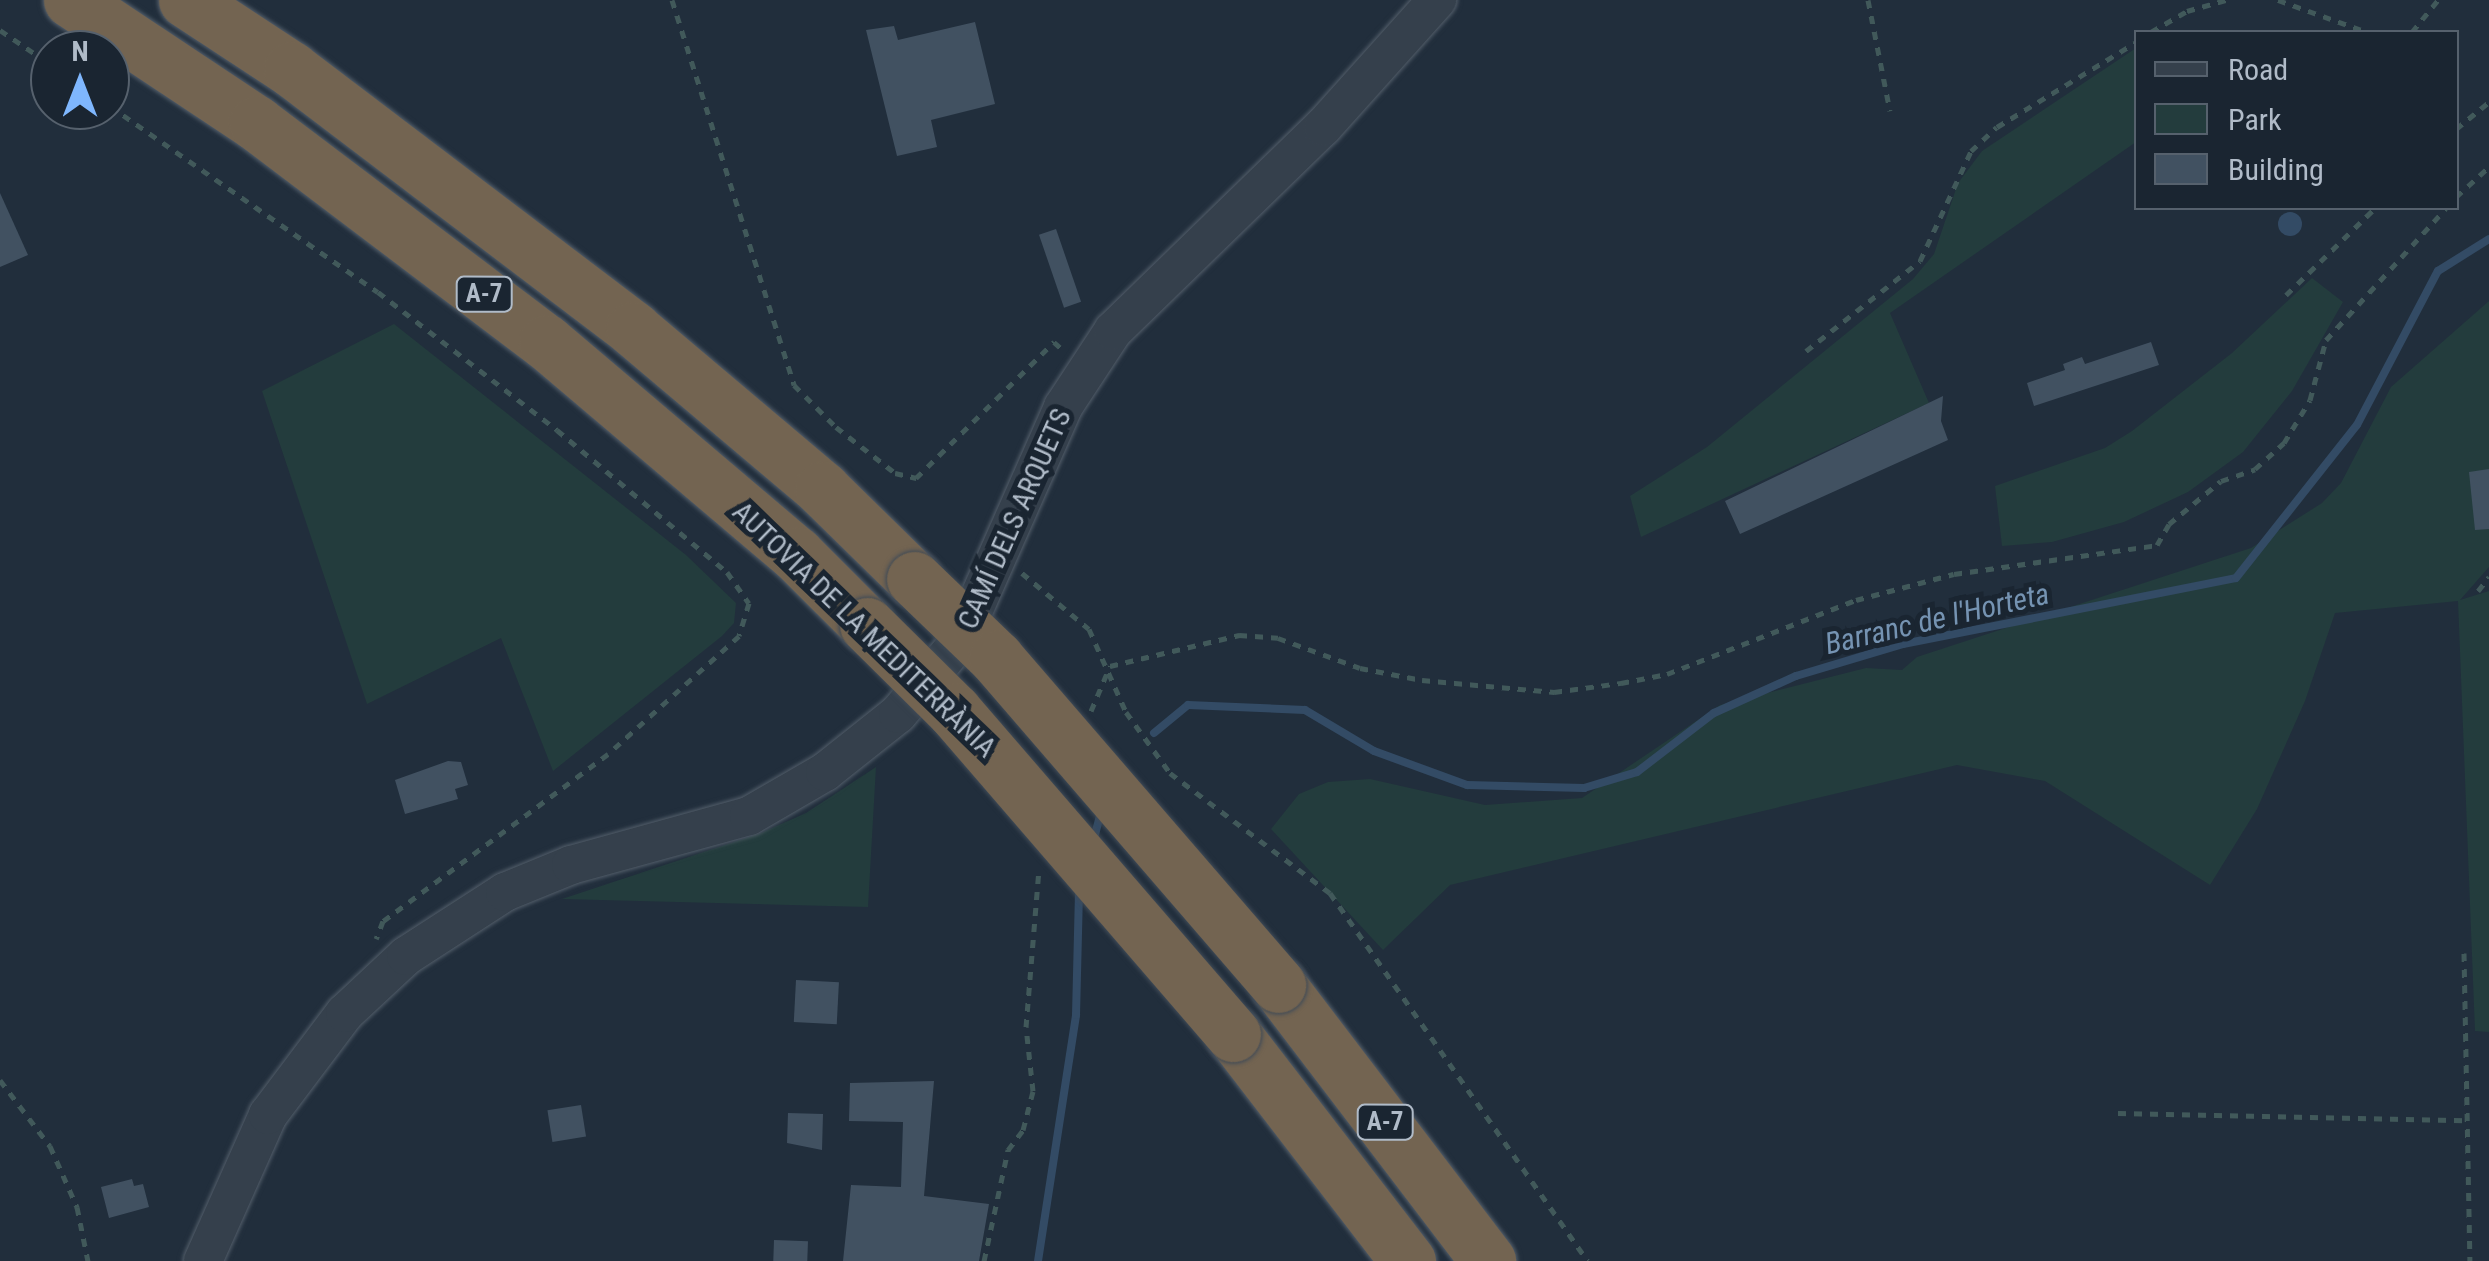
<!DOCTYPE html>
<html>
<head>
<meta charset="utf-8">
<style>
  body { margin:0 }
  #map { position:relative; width:2489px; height:1261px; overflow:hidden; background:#212e3c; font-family:"Roboto Condensed",sans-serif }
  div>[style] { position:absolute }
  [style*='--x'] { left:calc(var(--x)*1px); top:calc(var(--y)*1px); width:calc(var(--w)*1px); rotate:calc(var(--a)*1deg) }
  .green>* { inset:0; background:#233c3d }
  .water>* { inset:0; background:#334b65 }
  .round { border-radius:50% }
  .stream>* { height:8px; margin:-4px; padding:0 4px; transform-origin:4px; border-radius:4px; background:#334b65 }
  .building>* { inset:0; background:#415161; transform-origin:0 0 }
  .path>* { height:5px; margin-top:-2.5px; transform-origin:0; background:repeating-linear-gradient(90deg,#41595a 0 8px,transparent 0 16px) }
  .roads { filter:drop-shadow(0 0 2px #535e6a) drop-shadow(0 0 2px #535e6a) }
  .minor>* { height:38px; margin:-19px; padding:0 19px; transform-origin:19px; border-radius:19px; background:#35404c }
  .highway>* { height:55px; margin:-27.5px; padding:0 27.5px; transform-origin:27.5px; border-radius:27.5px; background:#736451 }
  .bridges { filter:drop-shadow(0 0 2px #404b57) drop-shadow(0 0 2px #404b57) }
  .highway-bridge>* { height:55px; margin:-27.5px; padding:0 27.5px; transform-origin:27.5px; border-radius:27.5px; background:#736451 }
  span { translate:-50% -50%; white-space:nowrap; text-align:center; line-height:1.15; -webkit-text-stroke:10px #1a2531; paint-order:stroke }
  .shield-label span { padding:2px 8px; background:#1a2531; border:2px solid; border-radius:8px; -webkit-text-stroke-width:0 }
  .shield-label { font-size:25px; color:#b0bbc8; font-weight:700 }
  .street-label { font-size:28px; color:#b0bbc8 }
  .water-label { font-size:30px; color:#7593b2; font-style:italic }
  .legend { position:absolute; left:2134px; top:30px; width:325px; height:180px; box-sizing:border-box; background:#1a2531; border:2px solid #56616d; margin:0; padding:12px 18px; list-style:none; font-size:30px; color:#b0bbc8 }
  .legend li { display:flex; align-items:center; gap:20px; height:50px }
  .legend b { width:50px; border:2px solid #56616d }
  .north { position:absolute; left:30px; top:30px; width:100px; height:100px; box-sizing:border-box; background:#1a2531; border:2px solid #56616d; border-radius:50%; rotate:0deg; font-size:28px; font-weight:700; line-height:40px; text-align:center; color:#b0bbc8 }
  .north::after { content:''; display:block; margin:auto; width:35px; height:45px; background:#7fb7fe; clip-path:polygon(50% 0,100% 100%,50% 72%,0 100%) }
</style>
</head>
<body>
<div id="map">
  <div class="green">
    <div style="clip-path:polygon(2136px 48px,2136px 142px,1890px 313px,1929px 403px,1641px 537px,1630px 496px,1707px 447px,1913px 279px,1934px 254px,1958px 183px,1982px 151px)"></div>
    <div style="clip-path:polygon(2312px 278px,2343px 302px,2292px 391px,2243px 452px,2188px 492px,2124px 522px,2052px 542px,2002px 546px,1995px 486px,2105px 448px,2132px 431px,2232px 353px)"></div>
    <div style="clip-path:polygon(2489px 301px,2489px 567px,2460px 600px,2489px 591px,2489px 1032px,2475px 1031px,2458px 601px,2335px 613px,2305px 701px,2257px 809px,2210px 885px,2045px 781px,1957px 765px,1450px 885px,1383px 950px,1271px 829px,1299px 794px,1328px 782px,1370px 779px,1485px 805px,1582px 798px,1720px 705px,1866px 668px,1902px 670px,1917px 657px,2251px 548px,2322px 503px,2341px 483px,2391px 387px)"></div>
    <div style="clip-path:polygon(394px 324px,686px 555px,736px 603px,734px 623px,722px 636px,553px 771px,501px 638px,367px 704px,262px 391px)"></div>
    <div style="clip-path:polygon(876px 767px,868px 907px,562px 899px,761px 833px,806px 813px)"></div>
  </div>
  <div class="water">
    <div class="round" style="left:2278px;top:212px;width:24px;height:24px"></div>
  </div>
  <div class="stream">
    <div style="--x:1154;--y:733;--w:44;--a:-39.5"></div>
    <div style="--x:1188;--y:705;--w:117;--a:2.4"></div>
    <div style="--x:1305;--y:710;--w:80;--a:30.7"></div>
    <div style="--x:1374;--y:751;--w:99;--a:20.1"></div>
    <div style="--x:1467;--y:785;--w:117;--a:1.5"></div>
    <div style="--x:1584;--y:788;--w:55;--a:-16.8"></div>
    <div style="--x:1637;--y:772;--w:97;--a:-37.5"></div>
    <div style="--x:1714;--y:713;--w:90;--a:-24.3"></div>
    <div style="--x:1796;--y:676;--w:112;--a:-16.7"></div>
    <div style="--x:1903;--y:644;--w:339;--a:-11.2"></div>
    <div style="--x:2236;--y:578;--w:195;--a:-51.7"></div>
    <div style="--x:2357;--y:425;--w:174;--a:-62.3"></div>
    <div style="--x:2438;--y:271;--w:60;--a:-32.1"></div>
    <div style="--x:1093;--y:842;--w:31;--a:-75"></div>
    <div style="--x:1038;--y:1261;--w:249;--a:-81.2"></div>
    <div style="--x:1076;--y:1015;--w:126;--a:-88.6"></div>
  </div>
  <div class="building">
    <div style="clip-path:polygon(975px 22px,995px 104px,931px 120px,937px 147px,897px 156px,866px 30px,894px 26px,898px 40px)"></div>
    <div style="clip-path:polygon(0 193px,28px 255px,0 267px)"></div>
    <div style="left:1056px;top:229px;width:77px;height:18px;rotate:71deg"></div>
    <div style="clip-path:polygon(2151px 342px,2159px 365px,2034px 406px,2027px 383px,2065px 370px,2063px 364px,2082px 357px,2085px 364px)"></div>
    <div style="clip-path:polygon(1943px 396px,1941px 421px,1948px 440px,1740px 534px,1725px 501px)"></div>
    <div style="clip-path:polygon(2489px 469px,2489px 529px,2475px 530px,2469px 472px)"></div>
    <div style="clip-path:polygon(448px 761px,461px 762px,468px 785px,455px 789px,458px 799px,405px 814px,395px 780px)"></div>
    <div style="left:796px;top:980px;width:43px;height:42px;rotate:3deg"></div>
    <div style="clip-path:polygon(934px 1081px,924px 1196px,989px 1204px,979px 1261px,843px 1261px,851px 1185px,901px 1187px,903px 1122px,849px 1121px,850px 1083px)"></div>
    <div style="left:581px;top:1105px;width:32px;height:34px;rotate:81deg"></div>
    <div style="clip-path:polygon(788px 1113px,823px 1114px,822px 1150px,787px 1143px)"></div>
    <div style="clip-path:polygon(132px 1179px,134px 1186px,143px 1184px,149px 1207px,109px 1218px,101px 1187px)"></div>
    <div style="left:774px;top:1240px;width:34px;height:21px;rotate:2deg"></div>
  </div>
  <div class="path">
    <div style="--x:672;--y:0;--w:404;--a:72.4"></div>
    <div style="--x:794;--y:385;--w:59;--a:45"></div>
    <div style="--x:836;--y:427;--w:75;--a:37.9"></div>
    <div style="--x:895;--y:473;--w:22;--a:13"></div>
    <div style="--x:916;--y:478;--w:194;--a:-44.6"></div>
    <div style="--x:1054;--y:342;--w:13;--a:42"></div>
    <div style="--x:1868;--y:0;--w:113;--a:78.8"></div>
    <div style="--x:2278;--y:0;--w:95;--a:19.8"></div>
    <div style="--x:0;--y:30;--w:60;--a:34.2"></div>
    <div style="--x:2151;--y:32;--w:42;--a:-30.3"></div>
    <div style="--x:2187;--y:11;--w:41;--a:-15.8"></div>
    <div style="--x:2412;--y:32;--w:41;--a:-50.9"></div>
    <div style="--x:110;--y:106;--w:326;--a:34.8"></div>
    <div style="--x:378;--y:292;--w:226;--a:37.6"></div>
    <div style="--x:557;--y:430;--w:222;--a:39.9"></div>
    <div style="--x:727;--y:572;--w:38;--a:55"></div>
    <div style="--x:749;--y:603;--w:34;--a:107"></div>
    <div style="--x:739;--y:636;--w:176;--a:138"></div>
    <div style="--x:608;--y:754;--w:280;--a:143.4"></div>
    <div style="--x:383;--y:921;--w:19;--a:111"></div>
    <div style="--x:2456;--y:129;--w:43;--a:-39.3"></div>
    <div style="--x:2456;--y:197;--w:45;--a:-42.3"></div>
    <div style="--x:2286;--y:295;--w:124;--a:-44.3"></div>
    <div style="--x:1806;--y:351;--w:145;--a:-38.3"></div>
    <div style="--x:1920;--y:261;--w:121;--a:-65.1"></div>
    <div style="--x:1971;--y:151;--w:35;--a:-43"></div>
    <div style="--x:1997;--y:127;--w:163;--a:-31.4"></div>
    <div style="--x:1022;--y:573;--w:87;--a:39.9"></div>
    <div style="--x:1089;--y:629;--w:91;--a:66"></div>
    <div style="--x:1126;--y:712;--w:75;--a:54.2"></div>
    <div style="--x:1170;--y:773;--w:200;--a:36.9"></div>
    <div style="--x:1330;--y:893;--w:449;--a:55"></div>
    <div style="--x:2478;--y:591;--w:18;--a:-52"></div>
    <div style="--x:1091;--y:711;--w:49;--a:-67.1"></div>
    <div style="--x:1110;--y:666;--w:133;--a:-13.5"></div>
    <div style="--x:1239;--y:635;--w:39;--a:4"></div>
    <div style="--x:1278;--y:638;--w:87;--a:20.1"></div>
    <div style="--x:1360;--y:668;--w:63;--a:11"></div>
    <div style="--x:1422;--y:680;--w:133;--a:5.2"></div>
    <div style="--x:1554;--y:692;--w:68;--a:-7.7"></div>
    <div style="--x:1621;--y:683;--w:47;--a:-11.1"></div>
    <div style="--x:1667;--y:674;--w:203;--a:-21.4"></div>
    <div style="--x:1856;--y:600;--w:101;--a:-14.9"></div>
    <div style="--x:1954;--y:574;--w:205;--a:-8.1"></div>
    <div style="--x:2157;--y:545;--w:24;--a:-60"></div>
    <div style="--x:2169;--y:524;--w:67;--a:-39.6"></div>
    <div style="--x:2221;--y:481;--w:36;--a:-19"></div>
    <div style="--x:2255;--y:469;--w:39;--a:-42"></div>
    <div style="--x:2284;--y:443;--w:50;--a:-58.8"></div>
    <div style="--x:2310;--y:400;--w:62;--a:-75.1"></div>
    <div style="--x:2326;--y:340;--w:178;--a:-47.7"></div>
    <div style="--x:2464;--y:953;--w:308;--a:88.9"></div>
    <div style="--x:0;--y:1080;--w:83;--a:52.9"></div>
    <div style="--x:50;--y:1146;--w:67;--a:66.1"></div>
    <div style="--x:77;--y:1207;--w:55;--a:78.5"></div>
    <div style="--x:2118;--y:1113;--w:347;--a:1.2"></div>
    <div style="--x:984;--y:1261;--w:114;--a:-77.8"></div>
    <div style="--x:1008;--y:1150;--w:25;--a:-53"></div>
    <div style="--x:1023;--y:1130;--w:40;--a:-75.6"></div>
    <div style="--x:1033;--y:1091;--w:64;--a:-96.2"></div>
    <div style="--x:1026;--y:1027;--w:159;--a:-85.3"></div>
  </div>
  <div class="roads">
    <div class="minor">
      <div style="--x:203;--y:1261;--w:160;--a:-66"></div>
      <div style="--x:268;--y:1115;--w:128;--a:-53"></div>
      <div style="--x:345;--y:1013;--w:83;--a:-43.1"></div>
      <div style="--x:406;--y:956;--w:118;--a:-32.9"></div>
      <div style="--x:505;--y:892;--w:71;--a:-22.2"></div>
      <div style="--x:571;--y:865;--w:185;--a:-15.4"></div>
      <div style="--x:749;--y:816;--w:88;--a:-30.1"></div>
      <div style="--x:825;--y:772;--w:93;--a:-38.5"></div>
      <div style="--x:898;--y:714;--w:96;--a:-49.7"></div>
      <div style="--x:960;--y:641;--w:256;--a:-66.2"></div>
      <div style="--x:1063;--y:407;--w:91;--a:-56.7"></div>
      <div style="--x:1113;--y:331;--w:293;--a:-44.2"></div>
      <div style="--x:1323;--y:127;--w:171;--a:-48.1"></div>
    </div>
    <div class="highway">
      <div style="--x:71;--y:0;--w:222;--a:33.6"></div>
      <div style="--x:256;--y:123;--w:363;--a:37.1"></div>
      <div style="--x:546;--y:342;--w:328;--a:40.3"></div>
      <div style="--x:796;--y:554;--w:100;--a:45"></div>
      <div style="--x:186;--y:0;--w:126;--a:33.3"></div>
      <div style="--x:291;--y:69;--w:430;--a:37.2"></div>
      <div style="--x:633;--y:329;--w:248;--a:40.2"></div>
      <div style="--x:822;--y:489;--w:129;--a:44.4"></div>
      <div style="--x:1278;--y:985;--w:347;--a:52.7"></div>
      <div style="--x:1233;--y:1034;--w:287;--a:52.4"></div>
    </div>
  </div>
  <div class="bridges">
    <div class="highway-bridge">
      <div style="--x:914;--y:579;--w:114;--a:43.9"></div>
      <div style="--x:996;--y:658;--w:432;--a:49.2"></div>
      <div style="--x:867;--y:625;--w:122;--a:44.7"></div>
      <div style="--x:954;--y:711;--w:427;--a:49.2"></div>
    </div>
  </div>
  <div class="shield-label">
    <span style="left:484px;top:294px">A-7</span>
    <span style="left:1385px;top:1122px">A-7</span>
  </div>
  <div class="street-label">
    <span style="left:1015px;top:519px;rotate:-66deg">CAMÍ DELS ARQUETS</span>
    <span style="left:864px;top:630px;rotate:44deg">AUTOVIA DE LA MEDITERRÀNIA</span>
  </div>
  <div class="water-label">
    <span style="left:1937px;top:619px;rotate:-13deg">Barranc de l'Horteta</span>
  </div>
  <ul class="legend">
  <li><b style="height:12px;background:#35404c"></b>Road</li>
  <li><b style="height:28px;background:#233c3d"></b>Park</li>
  <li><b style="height:28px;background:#415161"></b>Building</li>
  </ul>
  <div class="north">N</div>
</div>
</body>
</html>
